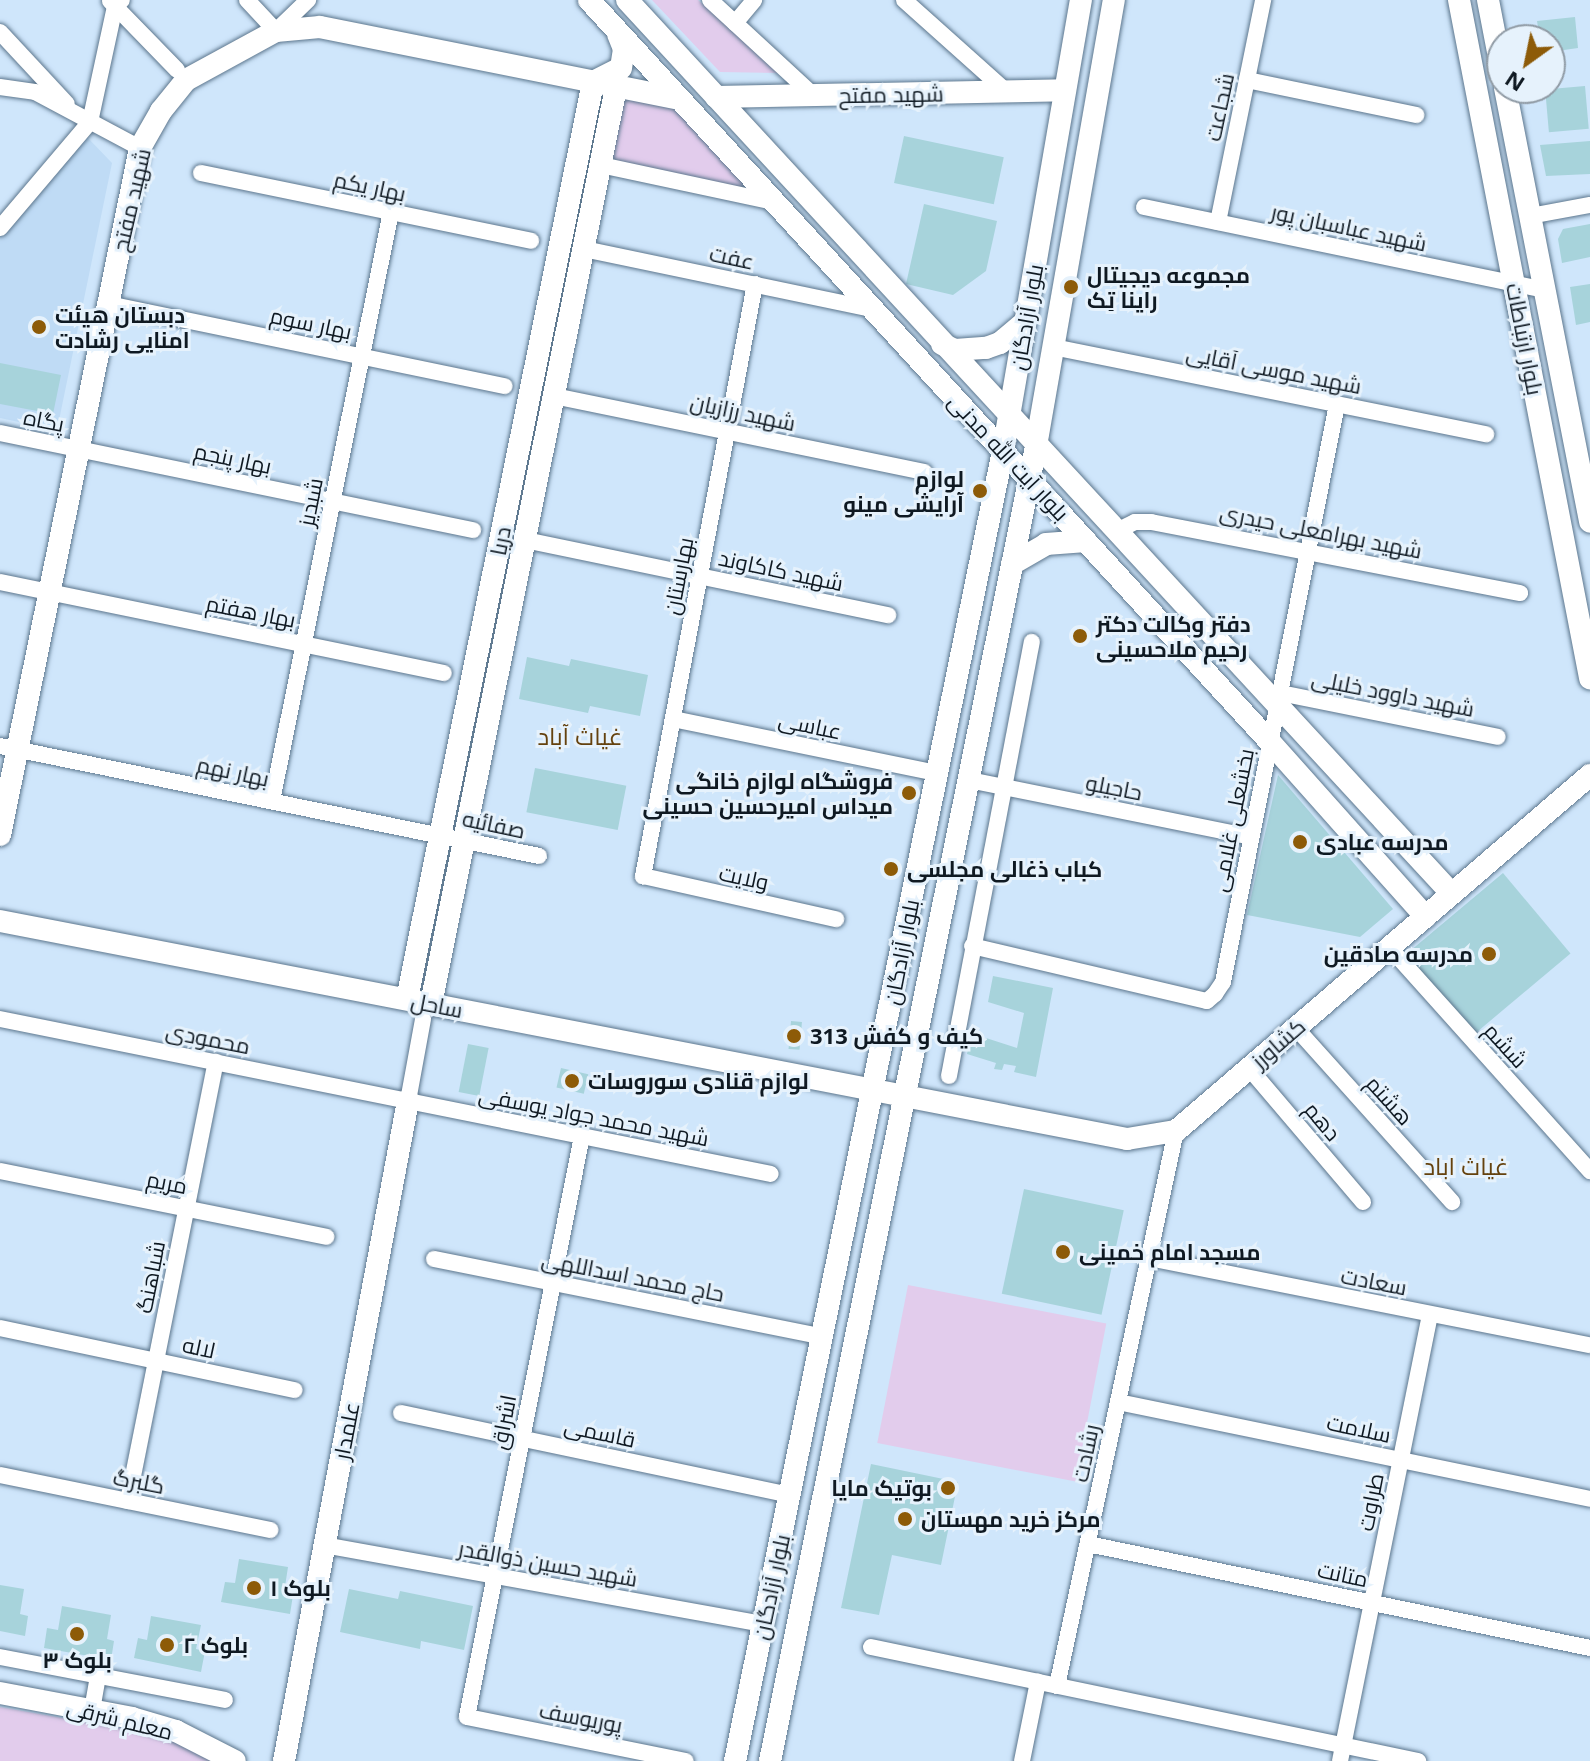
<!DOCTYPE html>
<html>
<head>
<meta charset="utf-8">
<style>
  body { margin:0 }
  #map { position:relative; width:1590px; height:1761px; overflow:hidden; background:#cfe6fb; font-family:"Open Sans",Cairo,sans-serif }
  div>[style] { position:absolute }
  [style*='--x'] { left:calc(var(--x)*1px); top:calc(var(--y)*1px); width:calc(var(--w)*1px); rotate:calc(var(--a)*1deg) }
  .built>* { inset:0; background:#bfdbf5 }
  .green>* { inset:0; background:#e2ccec; transform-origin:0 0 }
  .building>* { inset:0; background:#a7d3db; transform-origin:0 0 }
  .roads { filter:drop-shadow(0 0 2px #5c768d) drop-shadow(0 0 2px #5c768d) }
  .street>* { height:16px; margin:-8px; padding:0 8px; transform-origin:8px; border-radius:8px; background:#fff }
  .secondary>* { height:22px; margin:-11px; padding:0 11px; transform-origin:11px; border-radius:11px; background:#fff }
  .dots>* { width:22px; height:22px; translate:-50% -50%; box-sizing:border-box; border:4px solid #e6f2fc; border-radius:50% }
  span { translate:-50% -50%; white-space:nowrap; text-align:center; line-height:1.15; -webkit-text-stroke:6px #e6f2fc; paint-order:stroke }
  .street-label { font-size:22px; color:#0f1922 }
  .poi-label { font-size:22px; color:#0f1922; font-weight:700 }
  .left { translate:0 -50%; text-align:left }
  .right { translate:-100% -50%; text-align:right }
  .neighbourhood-label { font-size:24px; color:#65420e }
  .north { position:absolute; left:1486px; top:24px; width:80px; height:80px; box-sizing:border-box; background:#e6f2fc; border:2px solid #909ba5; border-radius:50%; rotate:213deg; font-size:22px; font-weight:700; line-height:32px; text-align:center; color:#0f1922 }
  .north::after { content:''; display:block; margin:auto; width:28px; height:36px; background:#8d5b08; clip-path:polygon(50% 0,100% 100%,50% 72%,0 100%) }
</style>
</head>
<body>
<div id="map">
  <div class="built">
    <div style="clip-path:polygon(87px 137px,112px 163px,57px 430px,0 418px,0 237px)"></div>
  </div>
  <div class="green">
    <div style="clip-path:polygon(652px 0,698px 0,783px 73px,720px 72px)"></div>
    <div style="clip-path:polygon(616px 87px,679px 99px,774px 202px,601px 165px)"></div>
    <div style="left:908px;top:1285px;width:202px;height:161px;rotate:11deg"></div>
    <div style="clip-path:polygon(0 1707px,137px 1731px,176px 1743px,212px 1761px,0 1761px)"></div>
  </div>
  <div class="building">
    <div style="clip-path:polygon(1575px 17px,1578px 48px,1550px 52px,1550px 40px,1540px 40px,1537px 21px)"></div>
    <div style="left:1585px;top:86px;width:43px;height:40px;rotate:85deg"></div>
    <div style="left:904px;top:136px;width:102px;height:48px;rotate:12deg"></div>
    <div style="clip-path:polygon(1590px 141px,1590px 174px,1546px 176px,1540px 145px)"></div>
    <div style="clip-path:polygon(924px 204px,997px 221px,986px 271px,953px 295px,906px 284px)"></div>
    <div style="clip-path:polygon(1590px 224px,1590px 257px,1562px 263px,1558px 239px,1563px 229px)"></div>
    <div style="clip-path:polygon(1590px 284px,1590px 322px,1576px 325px,1570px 287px)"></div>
    <div style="clip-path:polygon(0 363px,61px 375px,53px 414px,0 404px)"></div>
    <div style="clip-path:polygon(527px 657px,569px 666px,571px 659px,648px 675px,640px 716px,590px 706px,588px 713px,519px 699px)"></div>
    <div style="left:535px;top:768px;width:93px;height:45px;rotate:11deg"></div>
    <div style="clip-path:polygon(1278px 775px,1393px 909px,1360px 937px,1247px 915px)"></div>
    <div style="left:1503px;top:873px;width:105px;height:126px;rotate:50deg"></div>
    <div style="clip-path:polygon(993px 976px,1053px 988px,1036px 1077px,1014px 1072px,1016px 1066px,1004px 1064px,1002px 1070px,994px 1069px,996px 1063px,967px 1054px,970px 1039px,985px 1041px,986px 1038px,1017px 1048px,1024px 1013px,988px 1002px)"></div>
    <div style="left:791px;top:1021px;width:11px;height:28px;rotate:5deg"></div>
    <div style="left:468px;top:1044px;width:21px;height:49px;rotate:11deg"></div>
    <div style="left:561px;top:1068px;width:28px;height:20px;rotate:13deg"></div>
    <div style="left:1024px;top:1189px;width:102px;height:107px;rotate:12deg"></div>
    <div style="clip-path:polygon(871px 1464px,958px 1482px,941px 1565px,892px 1555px,879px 1615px,841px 1608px)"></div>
    <div style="clip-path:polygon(239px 1559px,288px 1567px,284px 1593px,293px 1595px,290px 1614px,221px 1602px,225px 1582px,235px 1583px)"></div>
    <div style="clip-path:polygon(0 1585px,24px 1589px,20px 1614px,28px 1616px,25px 1636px,0 1631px)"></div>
    <div style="clip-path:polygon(349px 1589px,398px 1599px,400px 1591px,473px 1606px,464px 1650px,421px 1641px,420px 1649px,340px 1632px)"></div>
    <div style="clip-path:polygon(62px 1606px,111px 1615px,107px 1639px,114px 1641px,111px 1660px,44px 1648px,47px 1628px,58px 1630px)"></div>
    <div style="clip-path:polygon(151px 1616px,201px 1625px,196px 1649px,205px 1651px,201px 1672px,134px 1658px,138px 1638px,147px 1640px)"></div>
  </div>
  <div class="roads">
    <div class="street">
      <div style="--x:247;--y:0;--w:42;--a:46.9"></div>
      <div style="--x:276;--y:31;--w:45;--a:-44.1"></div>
      <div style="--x:710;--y:0;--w:140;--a:42.7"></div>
      <div style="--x:904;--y:0;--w:138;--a:41.8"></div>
      <div style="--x:110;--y:1;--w:96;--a:45.8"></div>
      <div style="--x:735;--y:23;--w:30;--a:-50"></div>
      <div style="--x:0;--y:32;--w:98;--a:47.1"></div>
      <div style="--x:1247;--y:80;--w:173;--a:11.7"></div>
      <div style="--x:0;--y:87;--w:35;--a:8"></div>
      <div style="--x:35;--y:92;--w:119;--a:28.1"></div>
      <div style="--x:601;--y:165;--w:177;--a:12.1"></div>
      <div style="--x:201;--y:173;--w:337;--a:11.6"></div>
      <div style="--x:1144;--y:207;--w:409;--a:11.7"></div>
      <div style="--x:1530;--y:216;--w:61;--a:-10.4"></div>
      <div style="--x:1218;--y:222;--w:227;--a:-78.5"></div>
      <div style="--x:0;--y:228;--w:139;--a:-49.7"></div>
      <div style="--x:90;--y:122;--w:119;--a:-77.8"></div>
      <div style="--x:115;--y:6;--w:9;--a:-41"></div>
      <div style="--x:584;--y:249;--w:294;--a:11.8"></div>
      <div style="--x:755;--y:284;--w:603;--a:100.71"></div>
      <div style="--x:643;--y:876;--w:198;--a:12.6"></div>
      <div style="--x:108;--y:304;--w:405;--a:11.7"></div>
      <div style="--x:1053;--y:347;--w:442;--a:11.4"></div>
      <div style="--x:554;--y:396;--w:378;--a:11.6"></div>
      <div style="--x:0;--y:433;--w:483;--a:11.6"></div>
      <div style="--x:1115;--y:532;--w:22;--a:-27"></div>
      <div style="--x:1135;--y:522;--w:16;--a:0"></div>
      <div style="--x:1151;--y:522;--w:376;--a:10.9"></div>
      <div style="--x:525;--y:540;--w:371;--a:11.7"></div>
      <div style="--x:0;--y:582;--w:453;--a:11.6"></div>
      <div style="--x:1280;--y:693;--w:222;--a:11.4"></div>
      <div style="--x:673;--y:719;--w:269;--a:11.6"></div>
      <div style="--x:0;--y:746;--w:550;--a:11.53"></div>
      <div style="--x:969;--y:780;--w:288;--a:11.4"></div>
      <div style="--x:272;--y:801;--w:601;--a:-78.58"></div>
      <div style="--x:972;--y:946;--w:241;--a:13.2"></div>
      <div style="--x:1207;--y:1001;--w:11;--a:-41"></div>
      <div style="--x:1215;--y:994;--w:14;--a:-56"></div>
      <div style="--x:1223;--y:982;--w:589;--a:-78.84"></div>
      <div style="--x:1390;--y:948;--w:300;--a:48.1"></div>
      <div style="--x:0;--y:1019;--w:786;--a:11.37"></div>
      <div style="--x:1296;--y:1028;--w:234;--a:48.1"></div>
      <div style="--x:1249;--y:1068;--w:176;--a:49.6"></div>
      <div style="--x:949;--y:1076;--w:442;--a:-79.2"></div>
      <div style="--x:408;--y:1101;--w:83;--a:-79.6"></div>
      <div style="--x:582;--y:1136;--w:592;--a:101.2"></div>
      <div style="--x:467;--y:1717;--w:223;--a:11.4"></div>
      <div style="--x:0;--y:1171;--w:333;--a:11.4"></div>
      <div style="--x:1149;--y:1258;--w:449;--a:11.2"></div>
      <div style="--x:434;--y:1259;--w:397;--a:11.3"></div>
      <div style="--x:0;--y:1328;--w:301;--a:11.9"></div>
      <div style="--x:1118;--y:1402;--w:482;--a:11.6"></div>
      <div style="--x:401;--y:1413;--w:398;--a:11.9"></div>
      <div style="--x:0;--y:1475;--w:276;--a:11.5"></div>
      <div style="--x:128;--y:1501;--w:448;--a:-78.7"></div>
      <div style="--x:1088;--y:1544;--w:513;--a:11.7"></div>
      <div style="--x:324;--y:1545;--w:447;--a:10.2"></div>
      <div style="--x:871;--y:1647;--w:559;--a:11.77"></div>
      <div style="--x:0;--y:1657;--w:229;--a:10.8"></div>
      <div style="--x:1057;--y:1686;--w:568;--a:-77.9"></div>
      <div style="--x:92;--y:1710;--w:35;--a:-80"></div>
      <div style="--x:1022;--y:1761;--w:81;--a:-78.6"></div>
      <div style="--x:1340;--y:1761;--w:455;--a:-78.6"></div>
    </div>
    <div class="secondary">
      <div style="--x:589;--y:0;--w:1007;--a:47.45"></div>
      <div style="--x:1270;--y:742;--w:234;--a:48.3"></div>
      <div style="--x:627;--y:0;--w:1216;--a:47.3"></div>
      <div style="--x:1459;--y:0;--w:691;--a:79.06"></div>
      <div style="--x:1488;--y:0;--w:74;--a:79.1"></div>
      <div style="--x:1505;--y:88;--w:442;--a:78.9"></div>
      <div style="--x:716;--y:97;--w:349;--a:-1.1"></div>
      <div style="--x:942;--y:344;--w:14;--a:25"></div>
      <div style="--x:955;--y:350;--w:31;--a:-4"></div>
      <div style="--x:986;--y:348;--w:15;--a:-20"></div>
      <div style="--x:1000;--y:343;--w:33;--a:-40"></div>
      <div style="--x:1012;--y:564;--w:39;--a:-30"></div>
      <div style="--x:1046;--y:544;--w:40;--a:-4.3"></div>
      <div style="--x:0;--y:835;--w:701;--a:-78.48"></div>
      <div style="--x:140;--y:148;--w:43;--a:-60.4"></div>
      <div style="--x:161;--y:111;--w:40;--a:-51"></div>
      <div style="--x:186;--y:80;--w:102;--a:-28.6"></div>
      <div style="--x:276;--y:31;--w:44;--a:-5.2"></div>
      <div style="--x:320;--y:27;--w:366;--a:11.3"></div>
      <div style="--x:0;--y:921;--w:1148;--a:10.95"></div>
      <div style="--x:1127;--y:1139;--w:50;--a:-9.3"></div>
      <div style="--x:1176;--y:1131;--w:546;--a:-40.69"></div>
      <div style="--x:407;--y:999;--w:936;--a:-78.53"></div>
      <div style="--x:593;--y:82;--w:31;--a:-27"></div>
      <div style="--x:621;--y:68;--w:19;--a:-81"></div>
      <div style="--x:624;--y:49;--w:16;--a:-112"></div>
      <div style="--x:431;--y:1004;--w:935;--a:-78.59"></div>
      <div style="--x:0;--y:1693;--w:134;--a:10.7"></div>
      <div style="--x:132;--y:1718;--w:46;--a:16.5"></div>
      <div style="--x:176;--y:1731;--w:66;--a:27"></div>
      <div style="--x:284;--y:1761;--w:672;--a:-79.36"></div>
      <div style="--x:735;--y:1761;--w:1337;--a:-78.44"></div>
      <div style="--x:1003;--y:451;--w:458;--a:-80.2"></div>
      <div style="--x:770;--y:1761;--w:1342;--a:-78.56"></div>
      <div style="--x:1036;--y:446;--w:453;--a:-80.1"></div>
    </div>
  </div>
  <div class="dots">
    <div style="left:1071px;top:287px;background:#8d5b08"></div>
    <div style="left:39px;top:327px;background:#8d5b08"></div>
    <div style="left:980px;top:491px;background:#8d5b08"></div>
    <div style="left:1080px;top:636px;background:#8d5b08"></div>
    <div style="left:909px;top:793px;background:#8d5b08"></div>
    <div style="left:1300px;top:842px;background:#8d5b08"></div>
    <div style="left:891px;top:869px;background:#8d5b08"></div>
    <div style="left:1489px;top:954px;background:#8d5b08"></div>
    <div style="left:794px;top:1036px;background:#8d5b08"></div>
    <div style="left:572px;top:1081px;background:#8d5b08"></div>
    <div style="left:1063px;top:1252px;background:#8d5b08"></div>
    <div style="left:948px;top:1488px;background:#8d5b08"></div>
    <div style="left:905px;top:1519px;background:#8d5b08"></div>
    <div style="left:254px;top:1588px;background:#8d5b08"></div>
    <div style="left:77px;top:1634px;background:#8d5b08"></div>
    <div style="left:167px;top:1645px;background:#8d5b08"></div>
  </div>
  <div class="street-label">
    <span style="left:891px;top:94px;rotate:-1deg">شهید مفتح</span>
    <span style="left:1219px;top:107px;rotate:-78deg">شجاعت</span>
    <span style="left:370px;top:186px;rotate:12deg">بهار یکم</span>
    <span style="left:131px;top:200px;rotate:-77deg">شهید مفتح</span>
    <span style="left:1349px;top:227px;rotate:12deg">شهید عباسبان پور</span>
    <span style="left:732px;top:257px;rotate:12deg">عفت</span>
    <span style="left:1026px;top:317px;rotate:-80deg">بلوار آزادگان</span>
    <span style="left:311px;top:323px;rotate:12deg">بهار سوم</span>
    <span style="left:1525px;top:339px;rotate:79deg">بلوار ارتباطات</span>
    <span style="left:1274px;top:369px;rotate:11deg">شهید موسی آقایی</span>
    <span style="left:743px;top:412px;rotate:12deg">شهید رزازیان</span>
    <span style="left:44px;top:420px;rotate:11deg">پگاه</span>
    <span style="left:1009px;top:457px;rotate:47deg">بلوار آیت الله مدنی</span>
    <span style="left:233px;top:458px;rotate:12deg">بهار پنجم</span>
    <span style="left:310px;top:502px;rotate:-79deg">شبدیز</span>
    <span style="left:1321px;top:531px;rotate:11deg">شهید بهرامعلی حیدری</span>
    <span style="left:500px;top:541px;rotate:-79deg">دریا</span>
    <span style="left:781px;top:570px;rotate:12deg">شهید کاکاوند</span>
    <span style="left:678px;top:576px;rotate:-79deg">بهارستان</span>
    <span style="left:251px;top:611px;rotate:11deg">بهار هفتم</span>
    <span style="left:1393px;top:693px;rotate:11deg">شهید داوود خلیلی</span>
    <span style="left:810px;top:725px;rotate:12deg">عباسی</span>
    <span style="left:233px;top:771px;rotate:12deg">بهار نهم</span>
    <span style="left:1114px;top:787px;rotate:11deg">حاجیلو</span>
    <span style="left:1232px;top:820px;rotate:-79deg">بخشعلی غلامی</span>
    <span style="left:494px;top:824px;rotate:12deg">صفائیه</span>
    <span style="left:744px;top:877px;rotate:12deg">ولایت</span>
    <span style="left:901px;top:952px;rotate:-79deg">بلوار آزادگان</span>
    <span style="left:437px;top:1005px;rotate:11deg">ساحل</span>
    <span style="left:208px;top:1038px;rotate:11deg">محمودی</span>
    <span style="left:1278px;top:1043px;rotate:-41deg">کشاورز</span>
    <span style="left:1506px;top:1045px;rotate:48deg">ششم</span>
    <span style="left:1390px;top:1100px;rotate:48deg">هشتم</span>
    <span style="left:594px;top:1116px;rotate:11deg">شهید محمد جواد یوسفی</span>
    <span style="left:1323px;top:1121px;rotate:50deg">دهم</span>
    <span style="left:167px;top:1182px;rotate:11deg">مریم</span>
    <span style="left:633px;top:1276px;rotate:11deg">حاج محمد اسداللهی</span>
    <span style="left:150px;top:1277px;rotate:-79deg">شباهنگ</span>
    <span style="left:1374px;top:1281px;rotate:11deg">سعادت</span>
    <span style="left:199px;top:1347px;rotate:12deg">لاله</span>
    <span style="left:503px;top:1422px;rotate:-79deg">اشراق</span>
    <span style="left:1359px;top:1428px;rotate:12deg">سلامت</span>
    <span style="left:346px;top:1431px;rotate:-79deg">علمدار</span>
    <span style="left:600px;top:1432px;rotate:12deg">قاسمی</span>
    <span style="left:1085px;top:1453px;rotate:-78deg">رشادت</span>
    <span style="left:139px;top:1481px;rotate:11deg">گلبرگ</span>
    <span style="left:1370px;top:1502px;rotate:-79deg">طراوت</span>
    <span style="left:548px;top:1563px;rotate:10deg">شهید حسین ذوالقدر</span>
    <span style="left:1343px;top:1574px;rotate:12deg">متانت</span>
    <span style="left:771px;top:1587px;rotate:-78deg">بلوار آزادگان</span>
    <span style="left:581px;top:1717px;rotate:11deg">پوریوسف</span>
    <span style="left:120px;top:1719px;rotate:14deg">معلم شرقی</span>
  </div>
  <div class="poi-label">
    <span class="left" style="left:1087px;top:287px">مجموعه دیجیتال<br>راینا تِک</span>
    <span class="left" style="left:55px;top:327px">دبستان هیئت<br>امنایی رشادت</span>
    <span class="right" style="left:964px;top:491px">لوازم<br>آرایشی مینو</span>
    <span class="left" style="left:1096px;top:636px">دفتر وکالت دکتر<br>رحیم ملاحسینی</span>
    <span class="right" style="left:893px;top:793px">فروشگاه لوازم خانگی<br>میداس امیرحسین حسینی</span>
    <span class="left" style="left:1316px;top:842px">مدرسه عبادی</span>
    <span class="left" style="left:907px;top:869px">کباب ذغالی مجلسی</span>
    <span class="right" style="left:1473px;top:954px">مدرسه صادقین</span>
    <span class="left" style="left:810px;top:1036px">کیف و کفش 313</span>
    <span class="left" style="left:588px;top:1081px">لوازم قنادی سوروسات</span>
    <span class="left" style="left:1079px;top:1252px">مسجد امام خمینی</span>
    <span class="right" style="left:932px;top:1488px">بوتیک مایا</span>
    <span class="left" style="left:921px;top:1519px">مرکز خرید مهستان</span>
    <span class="left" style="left:270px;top:1588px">بلوک ۱</span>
    <span class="left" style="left:183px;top:1645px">بلوک ۲</span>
    <span style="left:77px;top:1660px">بلوک ۳</span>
  </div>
  <div class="neighbourhood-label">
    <span style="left:580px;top:736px">غیاث آباد</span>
    <span style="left:1466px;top:1166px">غیاث اباد</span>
  </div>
  <div class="north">N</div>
</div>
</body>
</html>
